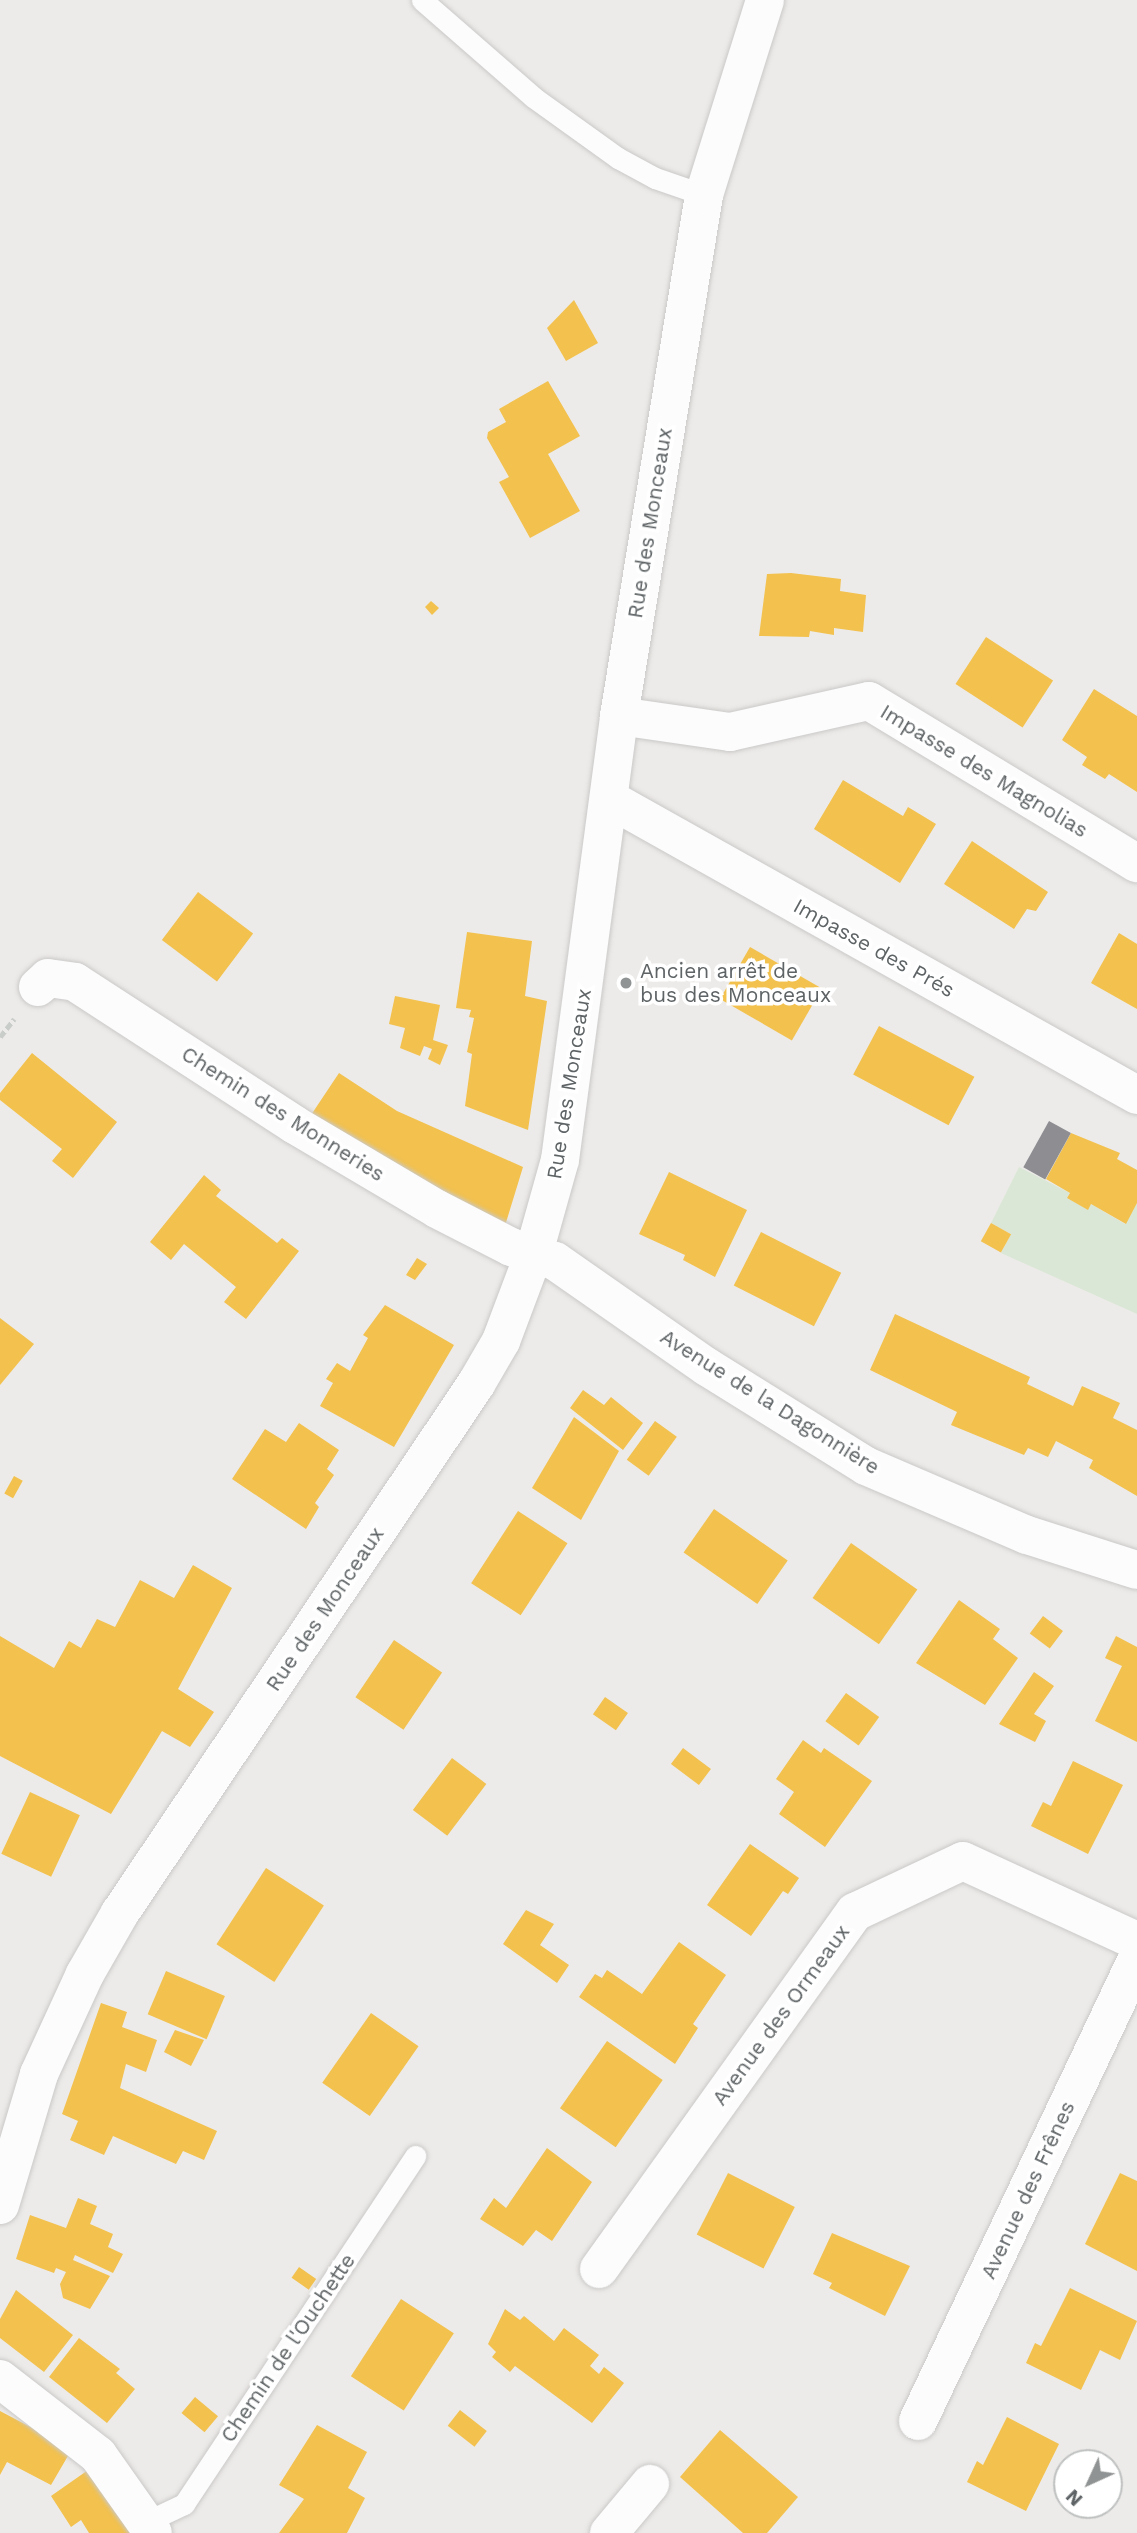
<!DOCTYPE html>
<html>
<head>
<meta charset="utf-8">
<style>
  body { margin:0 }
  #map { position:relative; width:1137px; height:2533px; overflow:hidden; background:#edebe9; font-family:"Work Sans",sans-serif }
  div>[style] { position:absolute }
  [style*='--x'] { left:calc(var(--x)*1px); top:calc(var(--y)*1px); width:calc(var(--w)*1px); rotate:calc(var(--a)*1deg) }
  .green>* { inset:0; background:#dbe7d6 }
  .homes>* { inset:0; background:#f2c14e; transform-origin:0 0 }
  .industry>* { inset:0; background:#8d8d92; transform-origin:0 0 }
  .path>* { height:4.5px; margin-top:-2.25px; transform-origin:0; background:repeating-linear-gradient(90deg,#c9cdca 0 7px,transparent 0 10.5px) }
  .roads { filter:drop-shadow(0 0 2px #cac9c8) drop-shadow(0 0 2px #cac9c8) }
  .service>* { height:21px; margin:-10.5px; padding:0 10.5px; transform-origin:10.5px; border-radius:10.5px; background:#fcfcfc }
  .minor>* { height:38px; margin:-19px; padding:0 19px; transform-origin:19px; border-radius:19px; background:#fcfcfc }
  .secondary>* { height:38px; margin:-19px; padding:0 19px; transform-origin:19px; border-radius:19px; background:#fcfcfc }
  .dots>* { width:19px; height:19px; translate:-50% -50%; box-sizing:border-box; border:4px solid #fff; border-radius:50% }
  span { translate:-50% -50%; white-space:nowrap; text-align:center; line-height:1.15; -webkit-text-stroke:7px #fff; paint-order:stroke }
  .street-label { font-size:21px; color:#5e6365 }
  .poi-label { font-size:21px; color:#5e6365 }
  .left { translate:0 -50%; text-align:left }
  .north { position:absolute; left:1053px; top:2449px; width:70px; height:70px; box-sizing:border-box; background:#fff; border:2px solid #bfc1c1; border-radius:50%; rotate:225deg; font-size:19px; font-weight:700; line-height:28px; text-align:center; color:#5e6365 }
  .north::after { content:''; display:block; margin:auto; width:24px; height:32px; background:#909393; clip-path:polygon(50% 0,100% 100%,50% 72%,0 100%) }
</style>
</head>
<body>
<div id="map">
  <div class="green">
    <div style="clip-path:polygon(1019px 1167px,1070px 1193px,1067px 1198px,1087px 1209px,1091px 1204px,1125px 1224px,1137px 1203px,1137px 1314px,1001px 1253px,1011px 1234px,991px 1223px)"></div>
  </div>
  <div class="homes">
    <div style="clip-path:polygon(574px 300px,598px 343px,566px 361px,547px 328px)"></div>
    <div style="clip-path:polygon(548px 381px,580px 436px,548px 454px,580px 511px,530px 538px,499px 482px,509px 477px,487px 438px,488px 432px,506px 422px,499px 409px)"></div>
    <div style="clip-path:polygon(791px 573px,841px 579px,840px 591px,866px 595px,863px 632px,834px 628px,834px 635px,810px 631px,809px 637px,759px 636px,767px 574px)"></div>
    <div style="clip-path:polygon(431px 601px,439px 608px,432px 615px,425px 607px)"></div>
    <div style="left:986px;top:637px;width:80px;height:56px;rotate:33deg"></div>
    <div style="clip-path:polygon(1094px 689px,1137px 716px,1137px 792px,1109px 774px,1105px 779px,1082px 765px,1087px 757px,1062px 740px)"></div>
    <div style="clip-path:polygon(843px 780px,903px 816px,908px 807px,936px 824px,900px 883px,814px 829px)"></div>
    <div style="clip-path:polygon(972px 841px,1048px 892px,1036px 911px,1027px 909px,1014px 929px,944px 884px)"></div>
    <div style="left:198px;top:892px;width:69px;height:60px;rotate:37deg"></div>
    <div style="clip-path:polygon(467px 932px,532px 941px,525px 996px,547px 1001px,528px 1130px,465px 1106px,472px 1054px,467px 1052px,474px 1018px,469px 1017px,471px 1010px,456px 1008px)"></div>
    <div style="clip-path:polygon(1119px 933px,1137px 944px,1137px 1009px,1091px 983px)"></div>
    <div style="left:750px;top:947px;width:83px;height:60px;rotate:30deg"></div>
    <div style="clip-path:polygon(395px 996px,440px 1005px,433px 1040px,448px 1045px,440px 1065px,428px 1059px,432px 1049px,424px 1046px,420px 1056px,400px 1048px,405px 1028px,389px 1024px)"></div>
    <div style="left:879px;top:1026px;width:108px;height:55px;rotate:28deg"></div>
    <div style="clip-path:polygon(32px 1053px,117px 1122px,73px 1178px,52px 1161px,62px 1149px,0 1100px,0 1093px)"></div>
    <div style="clip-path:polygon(339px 1073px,397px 1111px,523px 1167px,504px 1229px,311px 1115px)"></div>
    <div style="clip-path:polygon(1071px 1133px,1120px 1153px,1117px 1159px,1137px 1170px,1137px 1203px,1126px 1224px,1091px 1204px,1088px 1210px,1067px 1198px,1070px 1193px,1046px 1179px)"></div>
    <div style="clip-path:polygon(669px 1172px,747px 1210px,715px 1277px,683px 1260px,685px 1255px,639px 1234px)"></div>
    <div style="clip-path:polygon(204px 1175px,221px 1190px,216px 1196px,277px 1243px,282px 1238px,299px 1251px,246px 1319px,224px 1302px,236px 1287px,184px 1244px,171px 1260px,150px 1242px)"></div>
    <div style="left:991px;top:1223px;width:23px;height:21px;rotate:29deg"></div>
    <div style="left:761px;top:1232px;width:90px;height:60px;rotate:27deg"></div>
    <div style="clip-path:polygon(417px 1258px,427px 1264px,415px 1280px,406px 1275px)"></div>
    <div style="clip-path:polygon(385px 1305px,454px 1345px,394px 1447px,320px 1406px,333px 1383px,326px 1379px,337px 1363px,350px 1371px,368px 1338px,363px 1335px)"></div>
    <div style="clip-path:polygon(895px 1314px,1030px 1377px,1027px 1384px,1073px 1406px,1082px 1386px,1120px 1403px,1113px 1418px,1137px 1430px,1137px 1496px,1089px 1468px,1093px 1460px,1056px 1441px,1048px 1457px,1028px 1448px,1024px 1455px,951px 1425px,957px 1412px,870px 1370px)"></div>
    <div style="clip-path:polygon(0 1318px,34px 1344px,0 1385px)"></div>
    <div style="clip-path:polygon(583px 1390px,604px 1405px,611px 1397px,643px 1423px,623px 1450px,570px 1408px)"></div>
    <div style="clip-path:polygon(574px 1417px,619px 1451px,581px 1520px,532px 1488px)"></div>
    <div style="left:655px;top:1421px;width:27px;height:48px;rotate:36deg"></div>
    <div style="clip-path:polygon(299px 1423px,339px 1450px,327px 1469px,334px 1475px,315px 1503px,319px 1507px,306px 1529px,232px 1479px,265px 1429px,286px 1442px)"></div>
    <div style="left:14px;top:1476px;width:10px;height:20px;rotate:29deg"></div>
    <div style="left:714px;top:1509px;width:90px;height:53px;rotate:35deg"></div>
    <div style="left:518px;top:1511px;width:59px;height:86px;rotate:33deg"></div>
    <div style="left:851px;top:1543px;width:81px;height:67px;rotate:35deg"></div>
    <div style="clip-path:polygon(193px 1565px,232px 1588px,178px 1689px,214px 1712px,190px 1747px,162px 1731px,111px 1814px,0 1756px,0 1636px,54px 1668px,69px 1641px,81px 1648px,97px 1619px,115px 1627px,140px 1580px,174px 1598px)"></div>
    <div style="clip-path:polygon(959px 1600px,1000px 1629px,993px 1639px,1018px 1658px,985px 1705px,916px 1663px)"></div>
    <div style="left:1043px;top:1616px;width:25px;height:22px;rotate:37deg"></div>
    <div style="clip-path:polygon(1116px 1636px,1137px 1647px,1137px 1742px,1095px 1721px,1122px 1666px,1105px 1658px)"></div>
    <div style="left:394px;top:1640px;width:58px;height:69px;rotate:34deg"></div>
    <div style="clip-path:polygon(1034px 1672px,1054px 1686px,1034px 1714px,1046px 1721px,1035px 1742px,999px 1724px)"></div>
    <div style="left:846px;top:1693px;width:41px;height:35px;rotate:36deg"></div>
    <div style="left:605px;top:1697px;width:28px;height:21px;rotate:35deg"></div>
    <div style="clip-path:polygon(803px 1740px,821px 1753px,824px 1748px,872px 1781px,825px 1847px,779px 1814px,794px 1792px,776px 1779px)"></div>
    <div style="left:683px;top:1748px;width:35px;height:20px;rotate:37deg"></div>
    <div style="left:452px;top:1758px;width:43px;height:65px;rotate:37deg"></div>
    <div style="clip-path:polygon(1073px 1761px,1123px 1785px,1088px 1854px,1031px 1826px,1043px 1802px,1051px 1806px)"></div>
    <div style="left:30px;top:1792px;width:55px;height:68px;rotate:25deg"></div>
    <div style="clip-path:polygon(750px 1844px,799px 1878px,788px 1894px,783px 1891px,751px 1936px,707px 1905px)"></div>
    <div style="left:266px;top:1868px;width:69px;height:91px;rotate:33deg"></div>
    <div style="clip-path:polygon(526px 1910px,554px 1924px,540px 1945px,569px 1965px,557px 1983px,503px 1944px)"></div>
    <div style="clip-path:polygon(679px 1942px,726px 1975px,693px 2024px,698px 2028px,675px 2064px,579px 1997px,595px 1974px,602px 1978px,607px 1970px,642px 1994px)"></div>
    <div style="left:166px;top:1971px;width:64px;height:47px;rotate:23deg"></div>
    <div style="clip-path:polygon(101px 2003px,127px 2012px,122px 2027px,157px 2040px,146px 2072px,126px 2064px,120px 2088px,217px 2131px,204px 2160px,183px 2151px,176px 2164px,113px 2136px,104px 2155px,70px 2140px,78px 2121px,62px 2114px)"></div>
    <div style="left:371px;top:2013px;width:58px;height:85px;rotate:35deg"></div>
    <div style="clip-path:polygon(175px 2030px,204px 2040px,191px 2066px,164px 2052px)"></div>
    <div style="left:607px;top:2041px;width:68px;height:82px;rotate:35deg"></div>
    <div style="clip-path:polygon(547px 2148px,592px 2182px,552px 2241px,536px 2230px,523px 2246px,480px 2219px,494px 2198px,506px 2208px)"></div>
    <div style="left:728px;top:2173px;width:75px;height:69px;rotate:27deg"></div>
    <div style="clip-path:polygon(1120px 2173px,1137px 2181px,1137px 2271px,1085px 2244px)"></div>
    <div style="clip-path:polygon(78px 2198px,97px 2206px,90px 2224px,113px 2234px,108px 2247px,123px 2254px,113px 2273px,75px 2255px,73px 2260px,110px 2276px,90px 2309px,63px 2298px,60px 2284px,66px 2272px,56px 2268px,54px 2273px,16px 2259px,30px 2215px,66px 2228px)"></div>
    <div style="clip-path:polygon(832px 2233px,910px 2266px,885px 2316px,829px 2288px,832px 2283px,813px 2274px)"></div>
    <div style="left:299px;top:2267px;width:21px;height:13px;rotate:35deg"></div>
    <div style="clip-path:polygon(1070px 2288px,1137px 2321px,1120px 2360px,1100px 2350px,1081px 2390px,1026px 2363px,1035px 2343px,1041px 2346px)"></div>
    <div style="clip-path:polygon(16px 2290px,73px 2335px,44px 2372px,0 2338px,0 2319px)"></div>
    <div style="left:401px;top:2299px;width:63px;height:92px;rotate:33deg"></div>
    <div style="clip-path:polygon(505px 2309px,520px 2320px,524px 2316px,554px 2341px,564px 2328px,599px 2355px,590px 2366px,599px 2374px,604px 2367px,624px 2383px,592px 2423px,515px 2366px,510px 2372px,492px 2357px,496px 2352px,488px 2344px)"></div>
    <div style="clip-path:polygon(79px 2338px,120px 2369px,116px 2373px,135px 2389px,107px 2423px,49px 2377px)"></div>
    <div style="left:195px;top:2397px;width:30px;height:21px;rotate:40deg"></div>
    <div style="left:460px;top:2410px;width:34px;height:20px;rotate:38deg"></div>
    <div style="clip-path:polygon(0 2411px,72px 2449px,51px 2485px,7px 2462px,0 2475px)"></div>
    <div style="clip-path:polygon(1007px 2417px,1059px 2444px,1026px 2511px,967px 2482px,977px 2461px,983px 2465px)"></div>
    <div style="clip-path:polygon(317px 2425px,367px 2452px,348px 2488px,365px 2498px,347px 2533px,279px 2533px,304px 2499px,279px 2485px)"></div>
    <div style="clip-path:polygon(720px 2430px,798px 2497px,767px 2533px,743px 2533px,680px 2477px)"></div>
    <div style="clip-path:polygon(91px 2468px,133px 2533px,89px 2533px,81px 2520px,71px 2527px,51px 2496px)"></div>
  </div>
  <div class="industry">
    <div style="left:1049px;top:1121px;width:25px;height:53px;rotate:29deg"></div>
  </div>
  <div class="path">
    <div style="--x:0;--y:1037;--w:23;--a:-52"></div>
  </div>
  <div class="roads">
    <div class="service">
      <div style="--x:422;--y:0;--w:147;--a:41.1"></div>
      <div style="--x:533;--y:97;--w:105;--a:35.7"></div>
      <div style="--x:618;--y:158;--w:42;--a:28.4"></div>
      <div style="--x:655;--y:178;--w:52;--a:19.1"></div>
      <div style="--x:146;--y:2522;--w:42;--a:-25.3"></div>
      <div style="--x:184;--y:2504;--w:418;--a:-56.4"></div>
    </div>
    <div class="minor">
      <div style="--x:619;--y:716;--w:112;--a:8.2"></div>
      <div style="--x:730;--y:732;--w:142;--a:-12.6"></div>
      <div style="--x:869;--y:701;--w:313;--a:31.2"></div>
      <div style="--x:611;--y:800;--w:603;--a:29.29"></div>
      <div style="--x:38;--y:987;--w:13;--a:-42"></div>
      <div style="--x:48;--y:978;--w:27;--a:8"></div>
      <div style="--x:75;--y:982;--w:262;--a:33"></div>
      <div style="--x:295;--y:1125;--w:165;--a:30.6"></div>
      <div style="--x:437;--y:1209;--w:83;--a:27.2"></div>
      <div style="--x:511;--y:1247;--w:46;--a:17.7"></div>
      <div style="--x:555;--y:1261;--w:185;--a:34.9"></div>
      <div style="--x:707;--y:1367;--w:187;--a:31.9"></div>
      <div style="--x:866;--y:1466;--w:175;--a:23.2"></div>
      <div style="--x:1027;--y:1535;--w:115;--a:17.7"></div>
      <div style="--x:599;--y:2269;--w:439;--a:-54.4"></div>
      <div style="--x:855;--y:1912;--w:119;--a:-25.3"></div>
      <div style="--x:963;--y:1861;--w:192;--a:24.7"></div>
      <div style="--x:0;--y:2379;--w:124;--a:37.8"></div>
      <div style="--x:98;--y:2455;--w:95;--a:54.8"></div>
      <div style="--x:918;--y:2421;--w:511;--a:-64.64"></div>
      <div style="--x:609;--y:2533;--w:64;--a:-50.1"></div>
    </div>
    <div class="secondary">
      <div style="--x:0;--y:2205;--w:137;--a:-73.4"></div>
      <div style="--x:39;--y:2074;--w:110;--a:-65.3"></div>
      <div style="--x:85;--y:1974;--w:70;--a:-60.2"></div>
      <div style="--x:120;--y:1913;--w:638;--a:-56.06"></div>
      <div style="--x:476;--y:1384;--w:50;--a:-59.8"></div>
      <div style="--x:501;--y:1341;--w:91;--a:-69.4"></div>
      <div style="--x:533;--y:1256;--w:100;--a:-74.3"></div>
      <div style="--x:560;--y:1160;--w:448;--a:-82.4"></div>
      <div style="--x:619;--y:716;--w:528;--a:-80.73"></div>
      <div style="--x:704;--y:195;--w:204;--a:-72.6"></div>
    </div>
  </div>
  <div class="dots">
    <div style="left:626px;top:983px;background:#909393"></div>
  </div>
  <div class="street-label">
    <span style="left:650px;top:523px;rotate:-81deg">Rue des Monceaux</span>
    <span style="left:984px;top:771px;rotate:31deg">Impasse des Magnolias</span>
    <span style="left:874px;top:948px;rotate:29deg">Impasse des Prés</span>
    <span style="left:569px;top:1084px;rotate:-81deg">Rue des Monceaux</span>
    <span style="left:283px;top:1114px;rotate:32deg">Chemin des Monneries</span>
    <span style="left:770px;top:1402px;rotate:32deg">Avenue de la Dagonnière</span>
    <span style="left:325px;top:1609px;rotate:-56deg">Rue des Monceaux</span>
    <span style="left:781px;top:2015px;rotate:-54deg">Avenue des Ormeaux</span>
    <span style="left:1028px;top:2190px;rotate:-65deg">Avenue des Frênes</span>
    <span style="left:288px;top:2348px;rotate:-56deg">Chemin de l'Ouchette</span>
  </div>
  <div class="poi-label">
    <span class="left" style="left:640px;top:983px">Ancien arrêt de<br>bus des Monceaux</span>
  </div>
  <div class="north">N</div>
</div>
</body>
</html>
